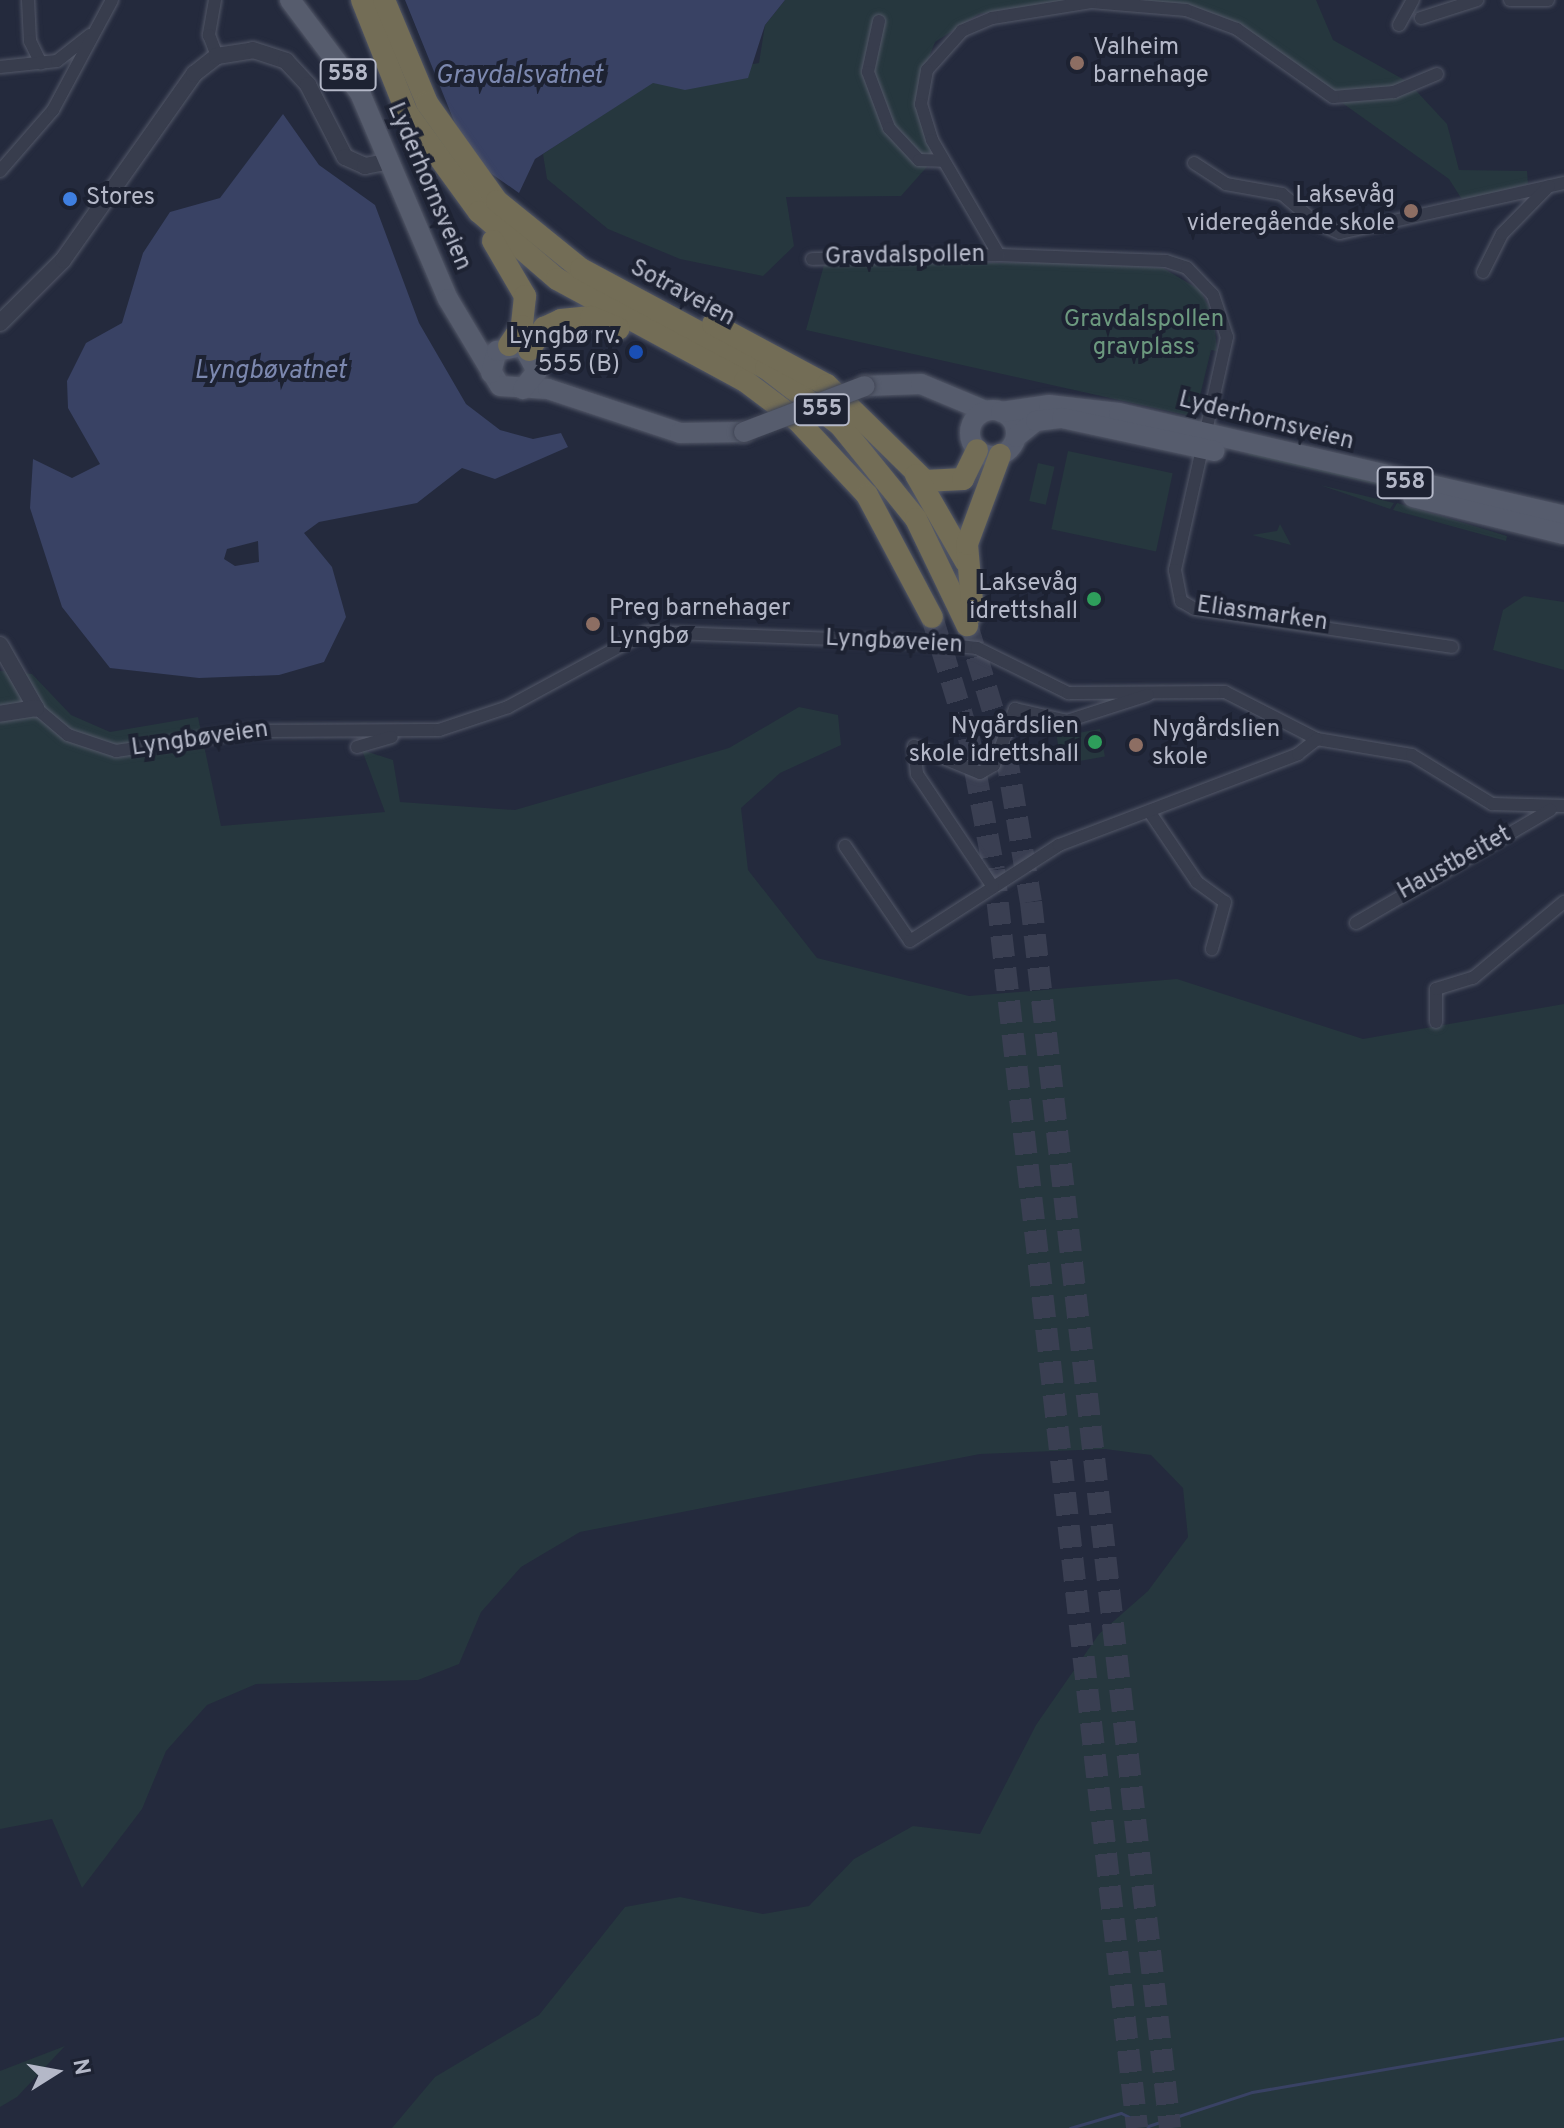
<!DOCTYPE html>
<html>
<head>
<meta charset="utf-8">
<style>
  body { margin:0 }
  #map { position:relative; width:1564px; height:2128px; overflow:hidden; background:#242a3d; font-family:Overpass,sans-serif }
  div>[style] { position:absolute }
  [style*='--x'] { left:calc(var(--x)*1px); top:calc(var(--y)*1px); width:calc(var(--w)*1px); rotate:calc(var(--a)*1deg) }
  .green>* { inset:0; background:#26373e; transform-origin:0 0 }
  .water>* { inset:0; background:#394264 }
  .stream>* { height:3px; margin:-1.5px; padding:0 1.5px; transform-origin:1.5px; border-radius:1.5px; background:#394264 }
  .motorway-tunnel>* { height:22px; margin-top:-11px; transform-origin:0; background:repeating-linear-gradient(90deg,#3a3f52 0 22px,transparent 0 33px) }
  .roads { filter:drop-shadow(0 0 2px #535868) drop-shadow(0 0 2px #535868) }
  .minor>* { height:12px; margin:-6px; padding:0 6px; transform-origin:6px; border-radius:6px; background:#383d4d }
  .tertiary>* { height:16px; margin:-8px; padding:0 8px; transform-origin:8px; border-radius:8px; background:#383d4d }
  .primary>* { height:20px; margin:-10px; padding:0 10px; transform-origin:10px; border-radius:10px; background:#565c6d }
  .primary>.ring { margin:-10px; padding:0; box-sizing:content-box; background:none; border:20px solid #565c6d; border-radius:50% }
  .motorway>* { height:22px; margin:-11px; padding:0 11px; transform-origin:11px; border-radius:11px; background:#736d56 }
  .bridges { filter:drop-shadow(0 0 2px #414656) drop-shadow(0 0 2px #414656) }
  .primary-bridge>* { height:20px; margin:-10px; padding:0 10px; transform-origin:10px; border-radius:10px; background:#565c6d }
  .dots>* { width:22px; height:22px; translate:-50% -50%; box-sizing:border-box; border:4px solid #1d2232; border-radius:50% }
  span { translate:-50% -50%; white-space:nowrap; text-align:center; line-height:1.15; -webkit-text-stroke:8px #1d2232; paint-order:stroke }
  .shield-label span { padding:2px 6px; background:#1d2232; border:2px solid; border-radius:6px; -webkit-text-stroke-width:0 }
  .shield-label { font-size:22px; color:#b4b8c8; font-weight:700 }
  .poi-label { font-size:24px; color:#b4b8c8 }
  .left { translate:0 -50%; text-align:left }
  .right { translate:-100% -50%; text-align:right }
  .street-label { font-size:24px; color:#b4b8c8 }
  .park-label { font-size:24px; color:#6c997f }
  .water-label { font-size:26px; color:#7c88af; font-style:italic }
  .north { position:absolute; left:16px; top:2032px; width:80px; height:80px; -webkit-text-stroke:6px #1d2232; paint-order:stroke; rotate:79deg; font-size:22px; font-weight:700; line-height:32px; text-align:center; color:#b4b8c8 }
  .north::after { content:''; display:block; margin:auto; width:28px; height:36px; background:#b4b8c8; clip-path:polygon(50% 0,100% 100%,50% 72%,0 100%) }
</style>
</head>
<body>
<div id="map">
  <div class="green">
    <div style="clip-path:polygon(785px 0,1316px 0,1333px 40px,1408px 82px,1447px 124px,1459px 170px,1527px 171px,1528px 184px,1463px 201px,1449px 179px,1220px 16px,1178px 3px,1041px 5px,979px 14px,935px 42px,920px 80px,933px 160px,901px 196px,786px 197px,794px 246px,763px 276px,680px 259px,608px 229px,547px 179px,543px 154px,653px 82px,759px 63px,765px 25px)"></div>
    <div style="clip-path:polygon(1056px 262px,1163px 268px,1200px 290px,1214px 317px,1217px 351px,1211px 350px,1195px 417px,806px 330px,824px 265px)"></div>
    <div style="left:1068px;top:451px;width:107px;height:80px;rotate:12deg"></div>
    <div style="left:1249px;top:452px;width:139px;height:3px;rotate:13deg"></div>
    <div style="left:1038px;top:463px;width:17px;height:39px;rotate:13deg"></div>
    <div style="clip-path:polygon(1320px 485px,1394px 503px,1390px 509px)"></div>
    <div style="clip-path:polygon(1397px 503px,1507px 536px,1506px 541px,1393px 510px)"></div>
    <div style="clip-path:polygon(1280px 524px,1291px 545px,1252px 535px,1277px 531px)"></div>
    <div style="clip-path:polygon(1524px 596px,1564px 602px,1564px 670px,1493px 650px,1503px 610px)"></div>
    <div style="clip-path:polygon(0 671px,32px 674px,71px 715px,110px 732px,198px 717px,221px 826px,385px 812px,362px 750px,393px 760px,400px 802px,515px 810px,729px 748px,799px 707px,838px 715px,841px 745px,780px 773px,741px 808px,748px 870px,817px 958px,969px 996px,1177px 979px,1363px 1039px,1564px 1004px,1564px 2128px,392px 2128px,435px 2077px,539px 2015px,625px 1907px,680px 1897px,763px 1914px,809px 1906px,854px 1859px,913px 1826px,980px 1834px,1036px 1725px,1099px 1634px,1148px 1591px,1188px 1537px,1183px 1488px,1151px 1455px,1105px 1449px,980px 1454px,580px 1532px,521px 1567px,481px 1612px,459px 1664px,418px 1680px,256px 1684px,207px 1705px,166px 1751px,142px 1809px,82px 1888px,52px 1819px,0 1829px)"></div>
    <div style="left:1100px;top:729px;width:28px;height:44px;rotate:80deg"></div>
    <div style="clip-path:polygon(65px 2046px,17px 2097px,0 2107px,0 2071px)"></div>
  </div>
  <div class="water">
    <div style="clip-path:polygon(405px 0,785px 0,765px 25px,748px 78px,685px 90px,653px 83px,535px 159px,519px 193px,469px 158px)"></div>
    <div style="clip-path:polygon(evenodd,283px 114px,319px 165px,375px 205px,419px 323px,466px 404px,500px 430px,533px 439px,561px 433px,568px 447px,495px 479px,462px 468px,417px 503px,319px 522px,304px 533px,332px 567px,346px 617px,324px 662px,279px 675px,199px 678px,110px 668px,62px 607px,30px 508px,33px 459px,72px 478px,100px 464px,68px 408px,67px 381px,86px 343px,122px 323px,143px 253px,170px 212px,220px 198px,283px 114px,258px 541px,259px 562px,235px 566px,224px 559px,227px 549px,258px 541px)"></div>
  </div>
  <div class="stream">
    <div style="--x:1070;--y:2128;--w:53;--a:-16.4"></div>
    <div style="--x:1121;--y:2113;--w:30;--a:26"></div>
    <div style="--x:1148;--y:2126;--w:109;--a:-18.1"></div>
    <div style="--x:1252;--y:2092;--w:317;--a:-9.8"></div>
  </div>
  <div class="motorway-tunnel">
    <div style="--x:932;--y:617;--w:127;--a:73"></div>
    <div style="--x:969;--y:738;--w:134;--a:79.3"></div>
    <div style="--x:994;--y:870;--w:1266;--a:83.51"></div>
    <div style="--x:967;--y:625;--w:134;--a:73.1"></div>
    <div style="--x:1006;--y:753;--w:151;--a:80.5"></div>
    <div style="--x:1031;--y:902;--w:1234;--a:83.53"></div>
  </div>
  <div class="roads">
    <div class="minor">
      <div style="--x:28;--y:0;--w:41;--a:87.2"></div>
      <div style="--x:30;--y:41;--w:25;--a:64"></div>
      <div style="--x:215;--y:0;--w:36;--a:100"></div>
      <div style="--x:209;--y:35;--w:22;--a:69"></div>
      <div style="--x:1510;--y:0;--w:38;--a:0"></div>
      <div style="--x:1421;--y:18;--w:59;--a:-17.8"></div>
      <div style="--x:879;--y:21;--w:52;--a:102.2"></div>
      <div style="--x:868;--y:72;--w:60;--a:69.4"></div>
      <div style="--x:889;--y:128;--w:44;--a:46.8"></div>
      <div style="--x:919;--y:160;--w:24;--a:2"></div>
      <div style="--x:1399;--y:25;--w:29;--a:-61"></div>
      <div style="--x:0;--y:67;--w:57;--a:-6"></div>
      <div style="--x:57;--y:61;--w:42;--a:-38.2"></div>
      <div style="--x:1437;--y:74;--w:47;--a:157.3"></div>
      <div style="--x:1394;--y:92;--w:61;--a:175.3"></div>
      <div style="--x:1333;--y:97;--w:118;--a:-144.7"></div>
      <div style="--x:1237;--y:29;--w:54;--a:-159.6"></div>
      <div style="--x:1186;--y:10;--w:95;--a:-175.2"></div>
      <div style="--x:1091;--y:2;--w:100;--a:170.8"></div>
      <div style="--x:992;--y:18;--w:33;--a:157"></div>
      <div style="--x:962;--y:31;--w:52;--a:131.9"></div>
      <div style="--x:927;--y:70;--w:35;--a:100"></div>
      <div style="--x:921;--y:104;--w:38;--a:73"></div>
      <div style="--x:932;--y:140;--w:133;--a:59.8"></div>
      <div style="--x:999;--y:255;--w:167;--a:2.1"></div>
      <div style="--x:1166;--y:261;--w:22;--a:18"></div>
      <div style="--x:1187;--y:268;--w:37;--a:46"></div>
      <div style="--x:1213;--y:295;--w:44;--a:71.6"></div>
      <div style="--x:1227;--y:337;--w:239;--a:102.6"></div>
      <div style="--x:1175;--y:570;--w:32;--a:79"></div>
      <div style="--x:1181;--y:601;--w:16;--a:30"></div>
      <div style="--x:1195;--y:609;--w:260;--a:8.4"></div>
      <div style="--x:1194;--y:163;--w:38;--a:33"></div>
      <div style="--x:1226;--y:184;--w:57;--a:10.1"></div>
      <div style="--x:1282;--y:194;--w:43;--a:40.3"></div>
      <div style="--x:1315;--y:222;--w:27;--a:24"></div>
      <div style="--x:1340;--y:233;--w:230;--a:-12.6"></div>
      <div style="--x:0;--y:171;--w:81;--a:-49"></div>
      <div style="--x:53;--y:110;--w:125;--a:-61.8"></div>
      <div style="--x:812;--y:259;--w:187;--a:-1.2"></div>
      <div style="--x:1483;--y:272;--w:42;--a:-63.4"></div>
      <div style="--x:1502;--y:234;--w:67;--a:-45.6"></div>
      <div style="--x:36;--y:708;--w:42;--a:40.2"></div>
      <div style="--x:68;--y:735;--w:51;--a:18.4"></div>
      <div style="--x:116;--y:751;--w:137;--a:-8.4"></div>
      <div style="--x:252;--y:731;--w:187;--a:-0.3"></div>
      <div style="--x:439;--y:730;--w:73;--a:-18.4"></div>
      <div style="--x:508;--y:707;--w:157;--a:-28.5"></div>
      <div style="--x:646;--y:632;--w:277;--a:2.1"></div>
      <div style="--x:923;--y:642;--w:54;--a:6.3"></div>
      <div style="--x:977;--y:648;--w:102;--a:26.3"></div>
      <div style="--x:1068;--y:693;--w:157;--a:-0.4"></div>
      <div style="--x:1225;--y:692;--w:103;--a:27.1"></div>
      <div style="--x:1317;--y:739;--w:96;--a:9.6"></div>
      <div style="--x:1412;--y:755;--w:94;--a:31.5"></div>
      <div style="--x:1492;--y:804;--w:72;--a:1.6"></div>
      <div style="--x:357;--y:747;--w:36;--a:-16"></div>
      <div style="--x:1151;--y:814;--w:82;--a:55.9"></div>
      <div style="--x:1197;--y:882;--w:34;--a:36"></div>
      <div style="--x:1225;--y:902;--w:49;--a:105.5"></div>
      <div style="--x:845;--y:846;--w:115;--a:55.6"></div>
      <div style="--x:910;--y:941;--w:177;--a:-32.8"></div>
      <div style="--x:1059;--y:845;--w:256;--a:-20.8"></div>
      <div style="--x:1298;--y:754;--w:24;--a:-38"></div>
      <div style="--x:993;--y:887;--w:136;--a:-123.9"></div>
      <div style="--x:917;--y:774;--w:28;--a:-96"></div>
      <div style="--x:914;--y:746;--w:71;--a:22.2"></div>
      <div style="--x:980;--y:773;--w:16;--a:-30"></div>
      <div style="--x:994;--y:765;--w:60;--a:-69.4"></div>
      <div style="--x:1015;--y:709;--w:53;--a:13"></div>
      <div style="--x:1067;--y:721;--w:85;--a:-17.8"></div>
      <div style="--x:1356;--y:923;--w:225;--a:-30.2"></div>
      <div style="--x:1436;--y:1022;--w:33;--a:-90"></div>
      <div style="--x:1436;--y:989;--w:39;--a:-17"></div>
      <div style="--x:1473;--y:978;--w:119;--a:-39.9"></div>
    </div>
    <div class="tertiary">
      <div style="--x:0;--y:323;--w:89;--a:-45"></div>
      <div style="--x:63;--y:260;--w:228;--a:-54.8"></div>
      <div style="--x:194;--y:74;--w:29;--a:-38"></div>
      <div style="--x:217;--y:56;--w:36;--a:-9"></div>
      <div style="--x:253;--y:50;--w:35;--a:18"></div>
      <div style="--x:286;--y:61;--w:33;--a:47"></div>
      <div style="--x:308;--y:85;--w:81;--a:62.8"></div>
      <div style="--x:345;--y:157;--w:22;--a:24"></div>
      <div style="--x:365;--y:166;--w:25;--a:-11"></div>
      <div style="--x:0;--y:645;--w:73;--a:60.3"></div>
      <div style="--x:36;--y:708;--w:36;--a:171"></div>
    </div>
    <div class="primary">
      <div style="--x:290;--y:0;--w:116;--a:53"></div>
      <div style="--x:360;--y:93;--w:224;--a:66.9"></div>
      <div style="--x:448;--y:299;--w:101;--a:59.1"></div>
      <div style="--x:500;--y:386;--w:48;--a:3.6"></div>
      <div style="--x:548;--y:389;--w:139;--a:18.4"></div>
      <div style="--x:680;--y:433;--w:64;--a:-0.9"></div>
      <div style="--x:491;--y:373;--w:23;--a:-75"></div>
      <div style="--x:497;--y:351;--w:26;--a:-11"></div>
      <div style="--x:523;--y:346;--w:29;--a:61"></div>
      <div style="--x:537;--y:371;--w:23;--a:128"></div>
      <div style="--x:865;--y:386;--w:56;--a:-2"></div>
      <div style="--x:921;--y:384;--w:70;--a:22.6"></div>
      <div class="ring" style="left:970px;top:410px;width:26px;height:26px"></div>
      <div style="--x:1001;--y:412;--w:49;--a:-8.3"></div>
      <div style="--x:1049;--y:405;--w:70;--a:6.5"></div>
      <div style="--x:1119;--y:413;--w:457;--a:13"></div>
      <div style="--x:1016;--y:437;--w:26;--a:-39"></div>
      <div style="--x:1036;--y:421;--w:26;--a:-7"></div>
      <div style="--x:1062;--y:418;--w:156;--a:12.2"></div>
      <div style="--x:1413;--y:497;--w:155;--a:13.8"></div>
    </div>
    <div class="motorway">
      <div style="--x:362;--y:0;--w:122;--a:68.3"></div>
      <div style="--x:407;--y:113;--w:122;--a:54"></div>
      <div style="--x:479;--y:212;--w:103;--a:40.7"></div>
      <div style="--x:557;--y:279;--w:214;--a:28.5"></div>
      <div style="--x:745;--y:381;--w:66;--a:37"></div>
      <div style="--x:798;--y:421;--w:101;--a:47"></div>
      <div style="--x:867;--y:495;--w:138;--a:62"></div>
      <div style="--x:384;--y:0;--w:112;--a:67.3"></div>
      <div style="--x:427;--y:103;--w:120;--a:54.5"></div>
      <div style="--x:497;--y:201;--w:108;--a:39"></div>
      <div style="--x:581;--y:269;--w:210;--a:28.2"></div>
      <div style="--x:766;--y:368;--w:93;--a:37.6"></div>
      <div style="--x:840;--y:425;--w:121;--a:51"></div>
      <div style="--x:916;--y:519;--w:118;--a:64.3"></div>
      <div style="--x:493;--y:241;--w:64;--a:59.8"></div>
      <div style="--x:525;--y:296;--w:30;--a:96"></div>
      <div style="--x:522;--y:326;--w:23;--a:124"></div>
      <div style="--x:713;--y:324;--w:129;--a:28.2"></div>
      <div style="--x:827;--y:385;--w:137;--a:44.4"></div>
      <div style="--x:925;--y:481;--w:38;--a:-3"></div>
      <div style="--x:963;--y:479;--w:32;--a:-64"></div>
      <div style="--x:529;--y:350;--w:27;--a:-56"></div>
      <div style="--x:544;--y:328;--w:19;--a:-25"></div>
      <div style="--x:561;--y:320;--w:30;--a:-6"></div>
      <div style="--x:591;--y:317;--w:30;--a:23"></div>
      <div style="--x:916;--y:475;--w:100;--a:60.1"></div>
      <div style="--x:973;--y:613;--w:69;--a:-95"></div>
      <div style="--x:967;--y:544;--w:95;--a:-69.7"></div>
    </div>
  </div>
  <div class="bridges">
    <div class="primary-bridge">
      <div style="--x:744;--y:432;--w:129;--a:-20.8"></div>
    </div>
  </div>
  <div class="dots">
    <div style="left:1077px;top:63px;background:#8d6e63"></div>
    <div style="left:70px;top:199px;background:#3f7fe0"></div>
    <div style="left:1411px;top:211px;background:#8d6e63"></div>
    <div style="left:636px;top:352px;background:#1a4fb4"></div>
    <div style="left:1094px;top:599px;background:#2e9e5b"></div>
    <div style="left:593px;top:624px;background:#8d6e63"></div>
    <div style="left:1095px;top:742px;background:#2e9e5b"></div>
    <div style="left:1136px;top:745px;background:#8d6e63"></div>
  </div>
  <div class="shield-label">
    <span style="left:348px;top:75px">558</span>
    <span style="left:822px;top:410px">555</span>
    <span style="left:1405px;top:483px">558</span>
  </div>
  <div class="poi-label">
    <span class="left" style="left:1093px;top:63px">Valheim<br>barnehage</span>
    <span class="right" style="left:1395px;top:211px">Laksevåg<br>videregående skole</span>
    <span class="left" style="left:86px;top:199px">Stores</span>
    <span class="right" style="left:620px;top:352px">Lyngbø rv.<br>555 (B)</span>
    <span class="right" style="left:1078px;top:599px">Laksevåg<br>idrettshall</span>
    <span class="left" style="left:609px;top:624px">Preg barnehager<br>Lyngbø</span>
    <span class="right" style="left:1079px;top:742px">Nygårdslien<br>skole idrettshall</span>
    <span class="left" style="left:1152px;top:745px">Nygårdslien<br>skole</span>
  </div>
  <div class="street-label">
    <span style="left:428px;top:187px;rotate:67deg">Lyderhornsveien</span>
    <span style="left:905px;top:257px;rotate:-1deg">Gravdalspollen</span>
    <span style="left:682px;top:294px;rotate:28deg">Sotraveien</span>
    <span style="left:1266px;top:422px;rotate:14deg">Lyderhornsveien</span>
    <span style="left:1262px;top:615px;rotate:8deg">Eliasmarken</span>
    <span style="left:894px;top:643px;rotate:3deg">Lyngbøveien</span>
    <span style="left:200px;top:740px;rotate:-8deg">Lyngbøveien</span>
    <span style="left:1455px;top:864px;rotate:-29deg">Haustbeitet</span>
  </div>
  <div class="park-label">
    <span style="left:1144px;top:335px">Gravdalspollen<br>gravplass</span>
  </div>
  <div class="water-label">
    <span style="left:519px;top:77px">Gravdalsvatnet</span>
    <span style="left:270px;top:372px">Lyngbøvatnet</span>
  </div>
  <div class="north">N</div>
</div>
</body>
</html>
